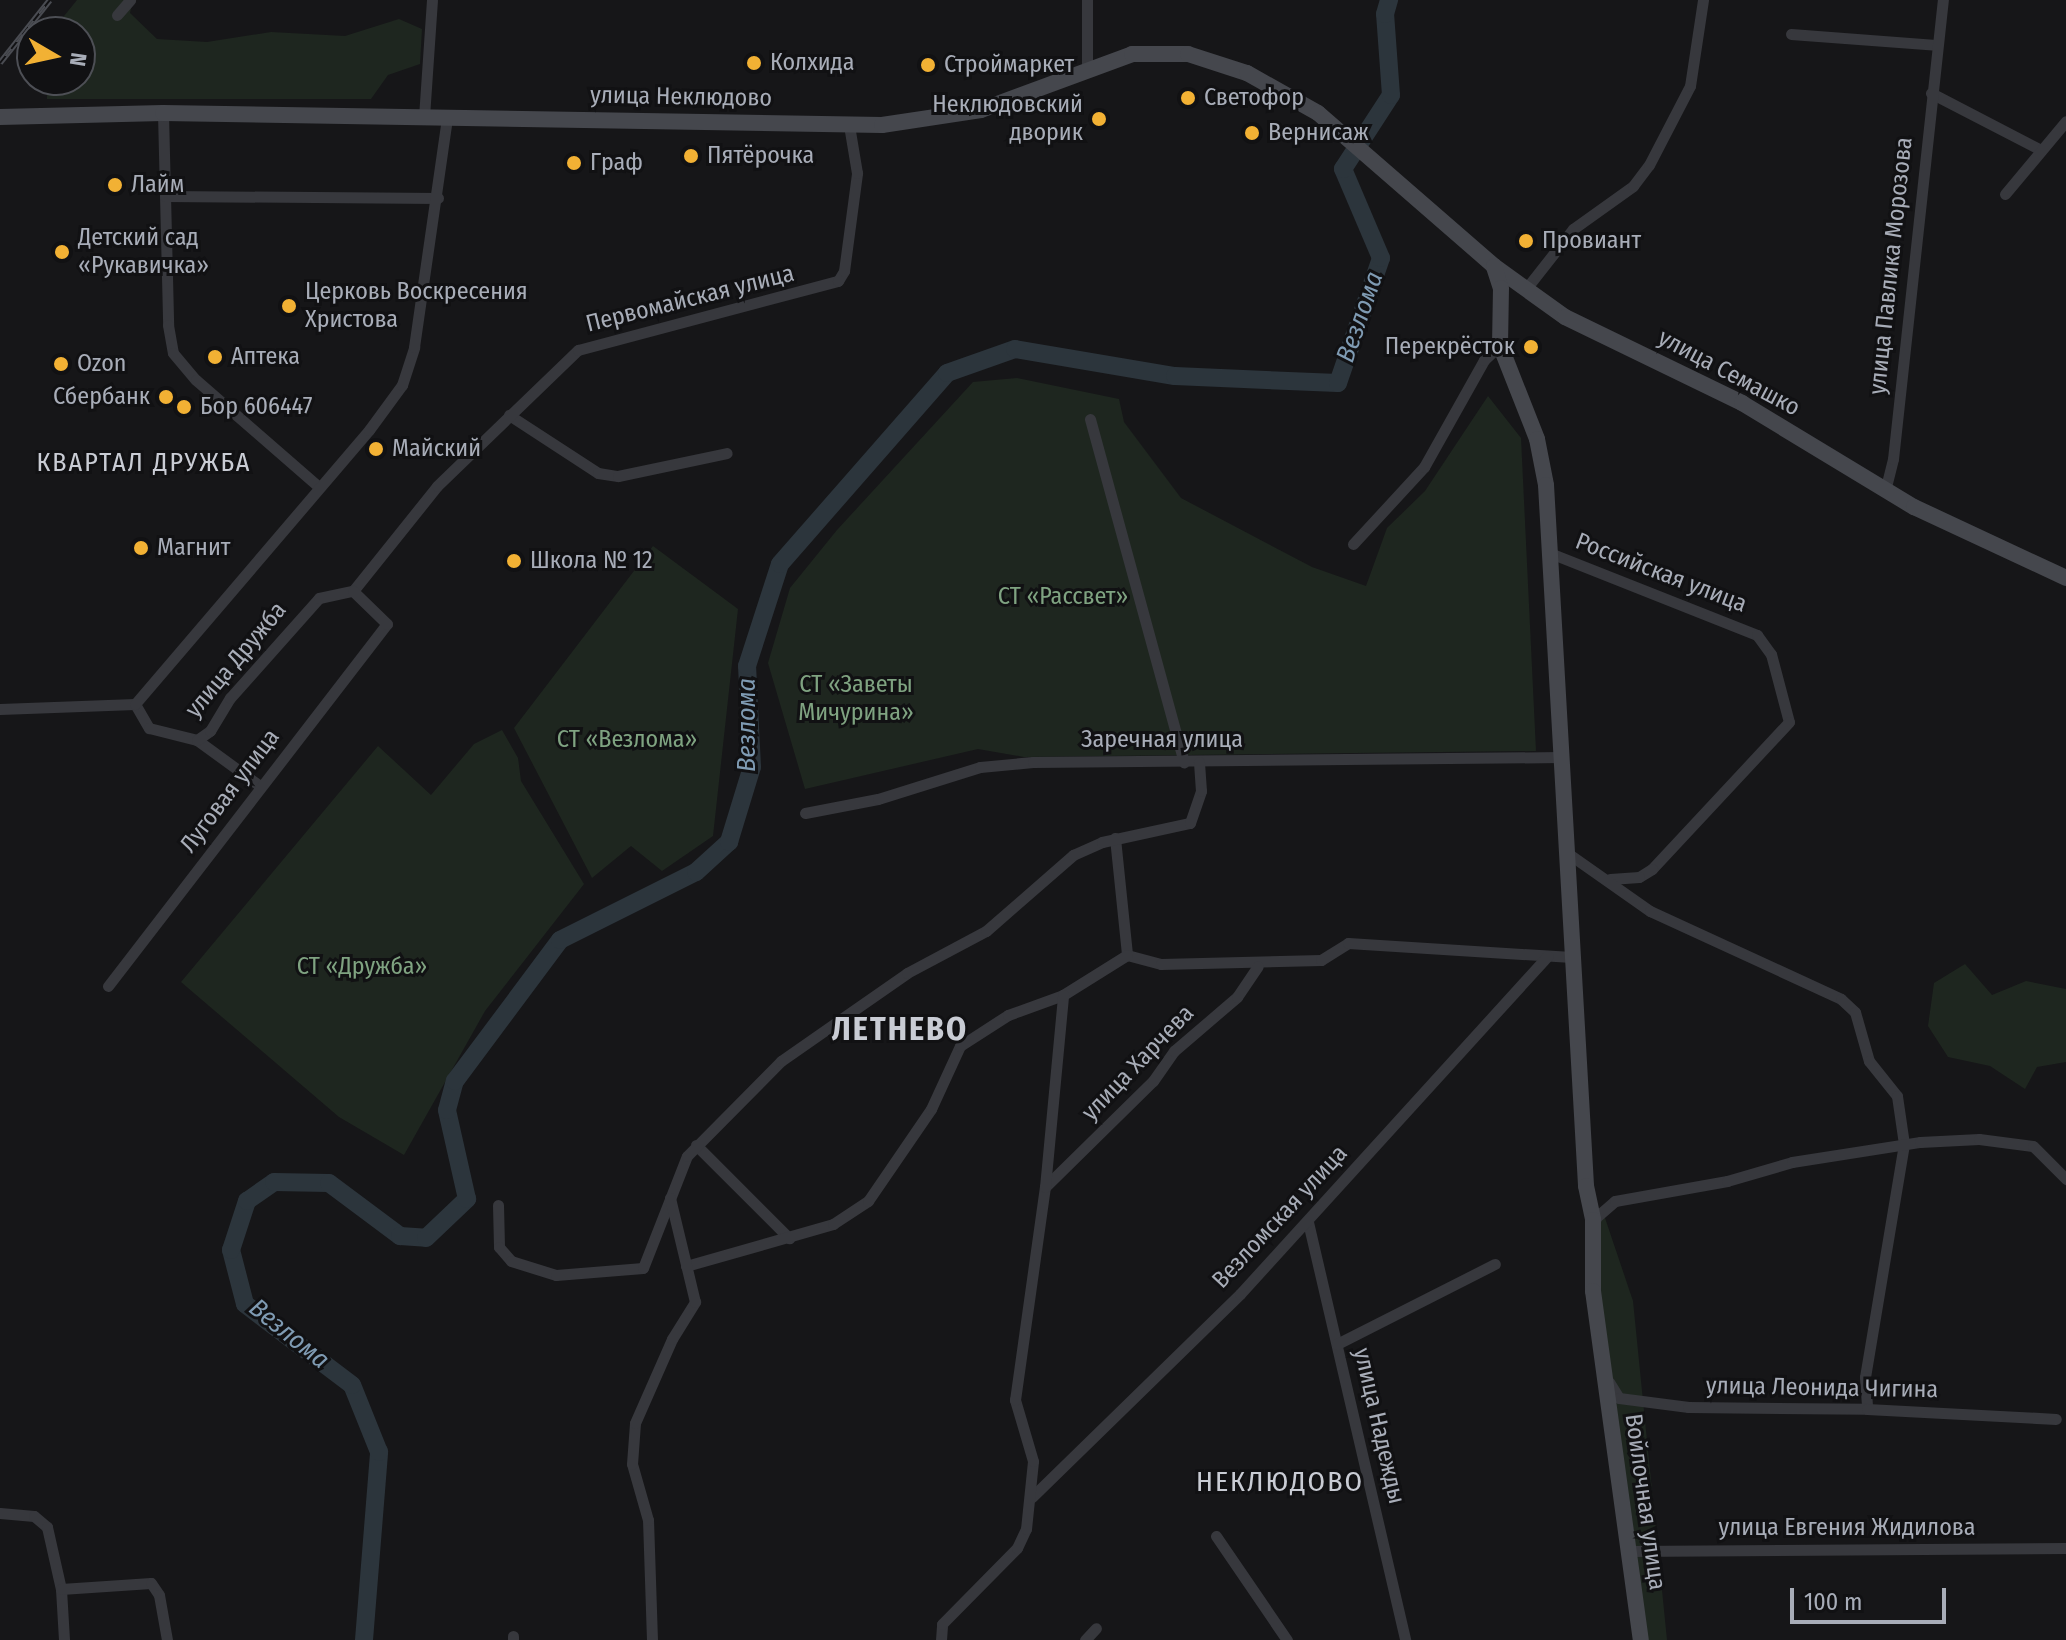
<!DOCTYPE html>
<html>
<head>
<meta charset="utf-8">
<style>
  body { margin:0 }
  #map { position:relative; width:2066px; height:1640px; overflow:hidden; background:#161618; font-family:"Fira Sans Condensed",sans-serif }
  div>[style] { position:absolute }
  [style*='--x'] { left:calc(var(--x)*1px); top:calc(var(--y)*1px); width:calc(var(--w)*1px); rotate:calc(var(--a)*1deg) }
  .green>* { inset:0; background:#1e261f }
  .river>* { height:18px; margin:-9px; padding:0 9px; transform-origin:9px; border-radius:9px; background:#2c353c }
  .street>* { height:11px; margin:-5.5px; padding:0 5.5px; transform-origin:5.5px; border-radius:5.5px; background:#37383d }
  .secondary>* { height:16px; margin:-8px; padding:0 8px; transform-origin:8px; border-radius:8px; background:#45474d }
  .rail>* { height:6px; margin-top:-3px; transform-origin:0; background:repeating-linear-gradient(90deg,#111113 0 9px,#4a4c52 0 18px); box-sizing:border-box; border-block:2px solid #4a4c52 }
  .dots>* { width:22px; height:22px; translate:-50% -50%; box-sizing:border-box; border:4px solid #111113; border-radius:50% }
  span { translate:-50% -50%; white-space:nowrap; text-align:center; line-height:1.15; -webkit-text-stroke:6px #111113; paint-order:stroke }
  .poi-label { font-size:24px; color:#a8adb8 }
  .left { translate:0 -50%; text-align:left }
  .right { translate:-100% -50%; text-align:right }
  .street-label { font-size:24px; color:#a8adb8 }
  .park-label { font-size:24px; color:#7fa381 }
  .water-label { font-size:26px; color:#7f9bb3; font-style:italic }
  .neighbourhood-label { font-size:26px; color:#c9ccd4; letter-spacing:2px }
  .quarter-label { font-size:28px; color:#c9ccd4; letter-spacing:2px }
  .district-label { font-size:32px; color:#c9ccd4; font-weight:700; letter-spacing:2px }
  .north { position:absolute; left:16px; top:16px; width:80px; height:80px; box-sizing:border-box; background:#111113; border:2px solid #4d4f55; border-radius:50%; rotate:99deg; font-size:22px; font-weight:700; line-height:32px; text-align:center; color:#a8adb8 }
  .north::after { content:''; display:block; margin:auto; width:28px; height:36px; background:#f2b134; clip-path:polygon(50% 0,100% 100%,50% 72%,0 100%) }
  .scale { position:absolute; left:1790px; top:1588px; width:156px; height:36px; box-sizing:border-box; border:4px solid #a8adb8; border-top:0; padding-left:10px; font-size:24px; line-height:28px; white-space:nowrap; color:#a8adb8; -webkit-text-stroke:6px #111113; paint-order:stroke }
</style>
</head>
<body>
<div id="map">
  <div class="green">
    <div style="clip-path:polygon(77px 0,133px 0,130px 13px,157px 39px,207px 42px,271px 32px,345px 36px,399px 19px,422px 29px,420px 64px,388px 75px,371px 99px,47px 99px,47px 80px,80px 80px,80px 32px,51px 32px)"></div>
    <div style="clip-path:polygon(1017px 378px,1119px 399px,1124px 422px,1181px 498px,1312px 567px,1366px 586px,1387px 528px,1425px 491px,1488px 396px,1521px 438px,1536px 751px,1024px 757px,978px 749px,805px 789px,768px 663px,790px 588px,837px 530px,973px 382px)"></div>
    <div style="clip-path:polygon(653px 546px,738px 609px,713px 836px,662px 871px,631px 846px,592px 878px,514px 728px)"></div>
    <div style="clip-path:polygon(502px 730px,518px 758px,521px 781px,584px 884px,485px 1011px,404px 1155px,339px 1117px,181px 982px,378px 746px,431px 795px,474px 744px)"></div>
    <div style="clip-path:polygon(1965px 964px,1992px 995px,2026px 981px,2066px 989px,2066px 1062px,2037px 1067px,2025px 1089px,1990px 1066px,1948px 1057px,1928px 1026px,1934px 983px)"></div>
    <div style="clip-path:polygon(1604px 1215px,1633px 1301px,1667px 1640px,1645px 1640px,1597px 1275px,1593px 1220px)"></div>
  </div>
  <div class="river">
    <div style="--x:364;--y:1640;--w:189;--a:-85.4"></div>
    <div style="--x:379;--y:1452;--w:72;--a:-111.9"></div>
    <div style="--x:352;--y:1385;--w:134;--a:-142.9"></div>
    <div style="--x:245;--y:1304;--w:56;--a:-104.5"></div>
    <div style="--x:231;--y:1250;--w:52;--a:-71.9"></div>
    <div style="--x:247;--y:1201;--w:33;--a:-35"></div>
    <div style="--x:274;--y:1182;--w:55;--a:1"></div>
    <div style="--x:329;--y:1183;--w:89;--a:36.7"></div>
    <div style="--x:400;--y:1236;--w:26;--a:4"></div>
    <div style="--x:426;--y:1238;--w:57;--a:-43.6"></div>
    <div style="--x:467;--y:1199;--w:91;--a:-102.7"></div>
    <div style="--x:447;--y:1110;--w:30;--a:-75"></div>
    <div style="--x:455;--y:1081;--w:176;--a:-53.3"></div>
    <div style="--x:560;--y:940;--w:152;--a:-26.6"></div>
    <div style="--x:696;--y:872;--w:45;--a:-42.3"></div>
    <div style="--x:729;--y:842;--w:78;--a:-73"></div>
    <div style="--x:752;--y:767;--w:101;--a:-92.8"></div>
    <div style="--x:747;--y:666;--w:107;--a:-72.1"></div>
    <div style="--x:780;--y:564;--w:254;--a:-48.8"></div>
    <div style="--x:947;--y:373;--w:72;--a:-19.4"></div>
    <div style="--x:1015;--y:349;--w:162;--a:9.6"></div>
    <div style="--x:1175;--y:376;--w:163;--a:2.5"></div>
    <div style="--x:1338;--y:383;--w:132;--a:-71"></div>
    <div style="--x:1381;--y:258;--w:97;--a:-113.1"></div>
    <div style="--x:1343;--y:169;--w:88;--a:-57"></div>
    <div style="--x:1391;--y:95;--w:81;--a:-94.2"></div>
    <div style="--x:1385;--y:14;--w:15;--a:-74"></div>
  </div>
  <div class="street">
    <div style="--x:117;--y:15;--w:20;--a:-49"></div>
    <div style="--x:1791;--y:34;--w:145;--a:4.3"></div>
    <div style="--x:1087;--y:68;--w:68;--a:-90"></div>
    <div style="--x:1931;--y:93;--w:122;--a:27.4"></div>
    <div style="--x:163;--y:113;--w:212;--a:88.6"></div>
    <div style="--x:168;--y:325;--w:28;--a:80"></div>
    <div style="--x:173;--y:353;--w:35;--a:50"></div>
    <div style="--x:196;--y:380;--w:162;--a:41"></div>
    <div style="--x:424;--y:117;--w:117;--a:-86.1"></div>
    <div style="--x:2005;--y:194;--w:95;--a:-50.1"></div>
    <div style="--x:165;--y:196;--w:273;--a:0.4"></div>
    <div style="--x:1525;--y:290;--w:78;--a:-51.8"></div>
    <div style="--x:1573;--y:229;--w:74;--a:-35.6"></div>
    <div style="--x:1633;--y:186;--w:26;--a:-53"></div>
    <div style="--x:1649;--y:165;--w:89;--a:-62.6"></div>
    <div style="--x:1690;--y:86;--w:87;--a:-81.4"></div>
    <div style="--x:509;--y:415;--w:106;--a:33.1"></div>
    <div style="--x:598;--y:473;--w:20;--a:9"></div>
    <div style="--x:618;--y:476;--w:111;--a:-11.9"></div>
    <div style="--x:1090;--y:419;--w:356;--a:74.7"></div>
    <div style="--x:1885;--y:491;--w:33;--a:-76"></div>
    <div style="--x:1893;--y:459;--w:462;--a:-83.8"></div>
    <div style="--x:1353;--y:544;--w:105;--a:-47.3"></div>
    <div style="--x:1424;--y:467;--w:123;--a:-60.7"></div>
    <div style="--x:1484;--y:360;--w:22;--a:-43"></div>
    <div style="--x:1550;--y:553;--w:223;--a:21.6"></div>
    <div style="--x:1757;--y:635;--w:24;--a:54"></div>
    <div style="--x:1771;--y:654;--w:70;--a:75.2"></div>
    <div style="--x:1789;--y:722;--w:201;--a:133"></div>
    <div style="--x:1652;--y:869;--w:15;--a:148"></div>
    <div style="--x:1639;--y:877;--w:29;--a:176"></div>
    <div style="--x:353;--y:591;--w:134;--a:-51.3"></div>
    <div style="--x:437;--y:486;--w:196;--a:-44"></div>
    <div style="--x:578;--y:350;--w:269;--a:-14.9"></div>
    <div style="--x:838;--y:281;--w:12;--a:-59"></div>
    <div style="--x:844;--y:271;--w:99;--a:-82.4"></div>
    <div style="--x:857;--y:173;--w:49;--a:-99.5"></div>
    <div style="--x:135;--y:704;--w:28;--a:60"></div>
    <div style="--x:149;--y:728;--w:49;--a:14"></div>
    <div style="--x:197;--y:740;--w:78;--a:36.1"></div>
    <div style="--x:0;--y:709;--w:135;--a:-2.1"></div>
    <div style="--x:135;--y:704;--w:360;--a:-49.5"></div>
    <div style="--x:369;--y:430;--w:56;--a:-53.7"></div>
    <div style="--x:402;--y:385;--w:40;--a:-72"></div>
    <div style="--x:414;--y:347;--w:232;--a:-81.8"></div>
    <div style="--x:197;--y:740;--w:16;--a:-35"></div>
    <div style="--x:210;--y:731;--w:39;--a:-59"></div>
    <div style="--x:230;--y:698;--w:134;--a:-48.3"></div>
    <div style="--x:319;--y:598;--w:35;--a:-12"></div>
    <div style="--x:805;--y:813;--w:74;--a:-10.9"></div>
    <div style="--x:878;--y:799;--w:107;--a:-17.4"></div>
    <div style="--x:980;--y:767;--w:53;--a:-5.4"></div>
    <div style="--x:1033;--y:762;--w:528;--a:-0.54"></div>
    <div style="--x:1115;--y:838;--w:118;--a:84.1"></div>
    <div style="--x:1127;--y:955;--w:35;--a:15"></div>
    <div style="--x:1161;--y:964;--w:160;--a:-1.4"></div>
    <div style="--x:1321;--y:960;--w:32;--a:-32"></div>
    <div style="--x:1348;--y:943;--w:224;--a:3.6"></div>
    <div style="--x:1566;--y:852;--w:103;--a:35.1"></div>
    <div style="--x:1650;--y:911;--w:210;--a:24.7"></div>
    <div style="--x:1841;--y:999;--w:19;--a:43"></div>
    <div style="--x:1855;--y:1012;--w:51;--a:74.1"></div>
    <div style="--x:1869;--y:1061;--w:45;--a:51.3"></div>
    <div style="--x:1897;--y:1096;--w:49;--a:81.7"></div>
    <div style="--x:1904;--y:1144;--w:236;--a:99.5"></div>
    <div style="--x:1865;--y:1377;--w:32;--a:86"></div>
    <div style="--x:108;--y:986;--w:457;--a:-52.4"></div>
    <div style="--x:387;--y:624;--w:47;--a:-135.9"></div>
    <div style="--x:696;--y:1145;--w:132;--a:45"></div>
    <div style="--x:1045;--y:1187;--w:151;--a:-44.5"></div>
    <div style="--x:1153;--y:1081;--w:37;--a:-55"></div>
    <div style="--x:1174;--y:1051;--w:83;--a:-40.6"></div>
    <div style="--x:1237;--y:997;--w:37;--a:-56"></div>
    <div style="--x:498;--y:1205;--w:42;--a:88.6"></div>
    <div style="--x:499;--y:1247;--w:18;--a:49"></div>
    <div style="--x:511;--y:1261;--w:47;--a:17.3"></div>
    <div style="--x:556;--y:1275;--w:87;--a:-4.6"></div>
    <div style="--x:643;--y:1268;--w:120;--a:-68.6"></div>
    <div style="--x:687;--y:1156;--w:134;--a:-45.3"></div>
    <div style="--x:781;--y:1061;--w:154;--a:-34.9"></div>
    <div style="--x:907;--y:973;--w:89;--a:-28"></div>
    <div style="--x:986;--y:931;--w:116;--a:-41.1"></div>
    <div style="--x:1073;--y:855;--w:32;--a:-24"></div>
    <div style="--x:1102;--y:842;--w:90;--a:-12.2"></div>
    <div style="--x:1190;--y:823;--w:34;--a:-71"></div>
    <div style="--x:1201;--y:791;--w:29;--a:-94"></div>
    <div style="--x:1593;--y:1220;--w:29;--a:-41"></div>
    <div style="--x:1615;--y:1201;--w:114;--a:-10.1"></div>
    <div style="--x:1727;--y:1181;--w:68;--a:-16.3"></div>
    <div style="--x:1792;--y:1162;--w:130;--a:-8.9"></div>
    <div style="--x:1920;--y:1142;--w:59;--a:-2.9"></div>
    <div style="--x:1979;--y:1139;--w:54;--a:7.4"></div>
    <div style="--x:2033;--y:1146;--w:47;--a:45"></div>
    <div style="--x:1308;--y:1222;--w:429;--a:76.9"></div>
    <div style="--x:686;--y:1266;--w:153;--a:-15.9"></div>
    <div style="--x:833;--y:1224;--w:42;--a:-33.3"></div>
    <div style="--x:868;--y:1201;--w:112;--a:-55.6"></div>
    <div style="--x:931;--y:1109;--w:69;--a:-65.3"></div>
    <div style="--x:960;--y:1046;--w:57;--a:-32.9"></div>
    <div style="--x:1008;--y:1015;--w:59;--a:-20"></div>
    <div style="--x:1063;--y:995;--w:75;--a:-32"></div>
    <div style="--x:1337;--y:1344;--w:177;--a:-26.9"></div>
    <div style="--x:1609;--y:1382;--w:19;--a:58"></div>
    <div style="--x:1619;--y:1398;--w:70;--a:7.4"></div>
    <div style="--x:1688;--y:1407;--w:179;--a:0.6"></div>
    <div style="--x:1867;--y:1409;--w:189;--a:3"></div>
    <div style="--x:1032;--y:1497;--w:291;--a:-44.3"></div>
    <div style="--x:1240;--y:1294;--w:457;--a:-47.7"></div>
    <div style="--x:0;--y:1513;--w:34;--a:5"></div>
    <div style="--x:34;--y:1516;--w:17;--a:40"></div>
    <div style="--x:47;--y:1527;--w:64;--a:77.3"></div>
    <div style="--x:61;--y:1589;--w:51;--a:86.6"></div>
    <div style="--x:1216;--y:1536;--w:126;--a:55.7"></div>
    <div style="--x:1628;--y:1551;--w:438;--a:-0.4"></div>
    <div style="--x:61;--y:1589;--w:90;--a:-3.8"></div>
    <div style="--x:151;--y:1583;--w:14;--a:56"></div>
    <div style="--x:159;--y:1595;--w:46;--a:79.9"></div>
    <div style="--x:513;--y:1636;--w:4;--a:90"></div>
    <div style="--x:652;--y:1640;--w:120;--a:-91.9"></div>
    <div style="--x:648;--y:1520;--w:58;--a:-105.9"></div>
    <div style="--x:632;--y:1464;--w:41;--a:-85.8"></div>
    <div style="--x:635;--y:1423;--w:92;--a:-66.2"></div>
    <div style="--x:672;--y:1339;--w:44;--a:-58.1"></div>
    <div style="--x:695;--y:1302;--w:107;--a:-103.5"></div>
    <div style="--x:941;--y:1640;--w:16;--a:-86"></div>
    <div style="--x:942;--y:1624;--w:107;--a:-45.4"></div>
    <div style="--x:1017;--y:1548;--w:21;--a:-65"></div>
    <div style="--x:1026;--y:1529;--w:68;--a:-84.1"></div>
    <div style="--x:1033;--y:1461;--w:64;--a:-106.4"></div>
    <div style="--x:1015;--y:1400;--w:215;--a:-82"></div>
    <div style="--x:1045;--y:1187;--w:193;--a:-84.6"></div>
    <div style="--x:1085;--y:1640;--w:16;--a:-47"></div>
  </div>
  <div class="secondary">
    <div style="--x:0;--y:117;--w:163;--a:-1.4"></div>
    <div style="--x:163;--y:113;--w:719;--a:0.96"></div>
    <div style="--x:882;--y:125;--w:100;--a:-8.6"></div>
    <div style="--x:981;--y:110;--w:161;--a:-20.3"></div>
    <div style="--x:1132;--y:54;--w:56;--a:0"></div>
    <div style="--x:1188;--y:54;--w:62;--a:17.9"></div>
    <div style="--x:1247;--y:73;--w:81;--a:29.4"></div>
    <div style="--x:1318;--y:113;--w:233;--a:41"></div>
    <div style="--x:1494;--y:266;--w:87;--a:35.7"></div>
    <div style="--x:1565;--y:317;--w:197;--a:25.9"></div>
    <div style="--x:1742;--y:403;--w:201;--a:31.2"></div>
    <div style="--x:1914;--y:507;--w:168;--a:25"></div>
    <div style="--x:1494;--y:267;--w:22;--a:72"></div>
    <div style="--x:1501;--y:288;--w:57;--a:91"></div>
    <div style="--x:1500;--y:345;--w:101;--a:68.5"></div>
    <div style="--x:1537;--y:439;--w:47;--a:78.9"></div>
    <div style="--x:1546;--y:485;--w:702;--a:86.73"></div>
    <div style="--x:1586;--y:1186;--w:35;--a:78"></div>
    <div style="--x:1593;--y:1220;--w:71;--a:90"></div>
    <div style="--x:1593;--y:1291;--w:352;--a:82.2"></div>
  </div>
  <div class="rail">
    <div style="--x:0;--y:63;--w:80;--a:-51.6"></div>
  </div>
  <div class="dots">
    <div style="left:754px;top:63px;background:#f2b134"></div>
    <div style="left:928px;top:65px;background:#f2b134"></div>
    <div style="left:1188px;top:98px;background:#f2b134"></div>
    <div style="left:1099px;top:119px;background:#f2b134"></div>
    <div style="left:1252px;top:133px;background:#f2b134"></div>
    <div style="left:691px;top:156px;background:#f2b134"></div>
    <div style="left:574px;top:163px;background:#f2b134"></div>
    <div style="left:115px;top:185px;background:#f2b134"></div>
    <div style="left:1526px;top:241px;background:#f2b134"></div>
    <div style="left:62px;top:252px;background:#f2b134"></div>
    <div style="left:289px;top:306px;background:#f2b134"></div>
    <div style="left:1531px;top:347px;background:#f2b134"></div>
    <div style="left:215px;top:357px;background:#f2b134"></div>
    <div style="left:61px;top:364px;background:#f2b134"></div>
    <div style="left:166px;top:397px;background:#f2b134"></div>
    <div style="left:184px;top:407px;background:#f2b134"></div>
    <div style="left:376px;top:449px;background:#f2b134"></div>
    <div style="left:141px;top:548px;background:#f2b134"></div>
    <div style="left:514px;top:561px;background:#f2b134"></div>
  </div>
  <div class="poi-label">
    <span class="left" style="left:770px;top:63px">Колхида</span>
    <span class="left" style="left:944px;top:65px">Строймаркет</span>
    <span class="left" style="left:1204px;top:98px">Светофор</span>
    <span class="right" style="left:1083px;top:119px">Неклюдовский<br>дворик</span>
    <span class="left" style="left:1268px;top:133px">Вернисаж</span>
    <span class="left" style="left:707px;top:156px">Пятёрочка</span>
    <span class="left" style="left:590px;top:163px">Граф</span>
    <span class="left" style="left:131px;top:185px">Лайм</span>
    <span class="left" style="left:78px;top:252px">Детский сад<br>«Рукавичка»</span>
    <span class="left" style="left:1542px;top:241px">Провиант</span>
    <span class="left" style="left:305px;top:306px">Церковь Воскресения<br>Христова</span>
    <span class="right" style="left:1515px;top:347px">Перекрёсток</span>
    <span class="left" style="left:231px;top:357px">Аптека</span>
    <span class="left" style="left:77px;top:364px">Ozon</span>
    <span class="right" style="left:150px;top:397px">Сбербанк</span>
    <span class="left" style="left:200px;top:407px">Бор 606447</span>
    <span class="left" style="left:392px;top:449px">Майский</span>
    <span class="left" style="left:157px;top:548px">Магнит</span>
    <span class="left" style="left:530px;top:561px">Школа № 12</span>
  </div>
  <div class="street-label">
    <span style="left:681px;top:97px;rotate:1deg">улица Неклюдово</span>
    <span style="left:1891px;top:266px;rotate:-84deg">улица Павлика Морозова</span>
    <span style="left:690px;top:299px;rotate:-14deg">Первомайская улица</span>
    <span style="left:1729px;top:373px;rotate:28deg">улица Семашко</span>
    <span style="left:1661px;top:573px;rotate:21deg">Российская улица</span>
    <span style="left:236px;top:660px;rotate:-50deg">улица Дружба</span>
    <span style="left:1162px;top:740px">Заречная улица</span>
    <span style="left:230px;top:791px;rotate:-53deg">Луговая улица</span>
    <span style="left:1138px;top:1063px;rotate:-46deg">улица Харчева</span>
    <span style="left:1280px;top:1217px;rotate:-47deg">Везломская улица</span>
    <span style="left:1822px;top:1388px;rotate:1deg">улица Леонида Чигина</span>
    <span style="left:1379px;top:1426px;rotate:77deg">улица Надежды</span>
    <span style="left:1645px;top:1502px;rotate:82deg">Войлочная улица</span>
    <span style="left:1847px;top:1528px">улица Евгения Жидилова</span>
  </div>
  <div class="park-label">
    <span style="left:1063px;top:597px">СТ «Рассвет»</span>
    <span style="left:856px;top:699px">СТ «Заветы<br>Мичурина»</span>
    <span style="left:627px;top:740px">СТ «Везлома»</span>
    <span style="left:362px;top:967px">СТ «Дружба»</span>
  </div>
  <div class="water-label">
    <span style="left:1360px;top:317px;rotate:-71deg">Везлома</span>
    <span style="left:747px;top:725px;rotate:-90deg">Везлома</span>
    <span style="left:289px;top:1334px;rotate:39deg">Везлома</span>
  </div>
  <div class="neighbourhood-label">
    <span style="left:144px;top:463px">КВАРТАЛ ДРУЖБА</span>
  </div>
  <div class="quarter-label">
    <span style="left:1280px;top:1482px">НЕКЛЮДОВО</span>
  </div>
  <div class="district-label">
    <span style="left:900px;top:1029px">ЛЕТНЕВО</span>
  </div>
  <div class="north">N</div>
  <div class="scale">100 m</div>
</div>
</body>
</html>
